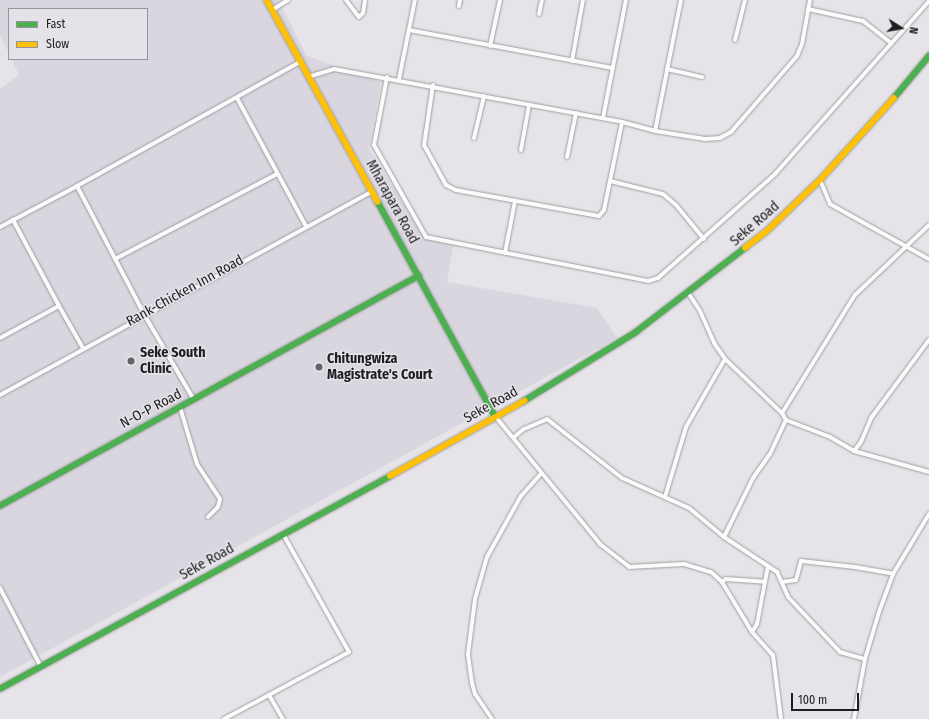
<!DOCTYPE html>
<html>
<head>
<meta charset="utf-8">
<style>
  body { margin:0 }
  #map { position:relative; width:929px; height:719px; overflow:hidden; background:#e6e4e8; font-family:"Fira Sans Condensed",sans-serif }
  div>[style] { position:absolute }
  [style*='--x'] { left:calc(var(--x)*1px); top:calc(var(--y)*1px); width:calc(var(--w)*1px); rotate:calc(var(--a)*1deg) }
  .built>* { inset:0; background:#d9d6df }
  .roads { filter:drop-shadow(0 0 1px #9e9ea0) drop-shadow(0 0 1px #9e9ea0) }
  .street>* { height:4px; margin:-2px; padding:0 2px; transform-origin:2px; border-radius:2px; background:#fbfbfc }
  .fast>* { height:5.5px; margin:-2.75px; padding:0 2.75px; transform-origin:2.75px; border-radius:2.75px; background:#4caf50 }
  .slow>* { height:5.5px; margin:-2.75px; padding:0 2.75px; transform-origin:2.75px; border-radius:2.75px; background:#ffc107 }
  .dots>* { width:11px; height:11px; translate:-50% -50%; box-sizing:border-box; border:2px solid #e5e3e9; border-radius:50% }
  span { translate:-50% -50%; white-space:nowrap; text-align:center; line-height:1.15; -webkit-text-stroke:3px #e5e3e9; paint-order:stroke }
  .street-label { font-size:14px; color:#1f1e20 }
  .poi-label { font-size:14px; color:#1f1e20; font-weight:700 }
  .left { translate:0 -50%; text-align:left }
  .legend { position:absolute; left:8px; top:8px; width:140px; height:52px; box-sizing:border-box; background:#e5e3e9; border:1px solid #969499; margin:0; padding:5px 7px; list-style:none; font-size:12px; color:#1f1e20 }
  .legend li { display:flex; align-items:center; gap:8px; height:20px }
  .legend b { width:20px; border:1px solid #969499 }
  .north { position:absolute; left:881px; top:8px; width:40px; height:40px; -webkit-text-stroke:3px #e5e3e9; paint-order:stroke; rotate:101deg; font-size:11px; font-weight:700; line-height:16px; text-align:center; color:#1f1e20 }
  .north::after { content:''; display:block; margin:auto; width:14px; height:18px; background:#1f1e20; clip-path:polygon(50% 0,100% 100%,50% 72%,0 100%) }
  .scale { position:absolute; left:791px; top:693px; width:68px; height:18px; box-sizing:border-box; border:2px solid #1f1e20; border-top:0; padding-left:5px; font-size:12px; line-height:14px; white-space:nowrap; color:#1f1e20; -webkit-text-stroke:3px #e5e3e9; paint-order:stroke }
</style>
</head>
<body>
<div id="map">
  <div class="built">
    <div style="clip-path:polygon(0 0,278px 0,307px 56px,381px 82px,369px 149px,425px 238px,453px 246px,447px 282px,597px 308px,617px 338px,0 677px,0 89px,19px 75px,12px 59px,147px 59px,147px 9px,9px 9px,9px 53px,0 35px)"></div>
  </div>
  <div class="roads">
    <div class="street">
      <div style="--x:346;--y:0;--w:21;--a:53"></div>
      <div style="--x:359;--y:17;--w:6;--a:-45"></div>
      <div style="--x:363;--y:13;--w:13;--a:-81"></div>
      <div style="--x:459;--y:6;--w:6;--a:-81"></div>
      <div style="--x:808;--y:9;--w:56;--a:12.3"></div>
      <div style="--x:863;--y:21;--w:36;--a:38"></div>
      <div style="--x:272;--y:10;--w:19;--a:-32"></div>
      <div style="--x:539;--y:14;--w:14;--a:-78"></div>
      <div style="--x:409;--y:30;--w:207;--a:10.6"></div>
      <div style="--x:735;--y:40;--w:41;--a:-76"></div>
      <div style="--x:490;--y:46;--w:47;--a:-77.7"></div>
      <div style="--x:572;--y:61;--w:62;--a:-79.8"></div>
      <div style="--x:667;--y:69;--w:36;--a:13"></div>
      <div style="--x:308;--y:77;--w:27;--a:-17"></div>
      <div style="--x:334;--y:69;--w:293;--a:10.4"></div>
      <div style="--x:622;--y:122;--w:34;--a:15"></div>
      <div style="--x:655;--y:131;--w:51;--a:9.1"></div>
      <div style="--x:705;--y:139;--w:15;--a:-4"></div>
      <div style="--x:720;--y:138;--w:13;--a:-29"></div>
      <div style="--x:731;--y:132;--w:101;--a:-49"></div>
      <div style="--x:797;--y:56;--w:13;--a:-67"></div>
      <div style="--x:802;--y:44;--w:45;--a:-79.7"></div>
      <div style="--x:387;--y:77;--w:69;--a:100.8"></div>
      <div style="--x:374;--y:145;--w:106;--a:60.5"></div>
      <div style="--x:426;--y:237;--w:226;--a:11.2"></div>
      <div style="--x:648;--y:281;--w:10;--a:-17"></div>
      <div style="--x:658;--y:278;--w:157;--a:-41.6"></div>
      <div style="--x:775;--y:174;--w:232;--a:-48.3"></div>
      <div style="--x:399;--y:79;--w:81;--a:-78.6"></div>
      <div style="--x:433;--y:85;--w:61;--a:98.5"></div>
      <div style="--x:424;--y:145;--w:46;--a:61.2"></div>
      <div style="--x:446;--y:185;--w:11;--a:27"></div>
      <div style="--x:456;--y:190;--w:145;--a:10.3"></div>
      <div style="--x:599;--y:216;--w:8;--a:-50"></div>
      <div style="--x:604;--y:210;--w:90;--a:-78.4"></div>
      <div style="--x:237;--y:98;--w:145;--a:61.7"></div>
      <div style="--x:603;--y:118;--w:120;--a:-79"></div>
      <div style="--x:655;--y:131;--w:134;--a:-78.8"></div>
      <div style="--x:474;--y:138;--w:43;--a:-76.6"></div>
      <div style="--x:521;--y:150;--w:46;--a:-79.9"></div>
      <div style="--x:567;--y:157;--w:45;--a:-78.4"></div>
      <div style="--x:820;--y:180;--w:26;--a:67"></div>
      <div style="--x:830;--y:204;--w:113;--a:29.1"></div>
      <div style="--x:610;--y:181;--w:55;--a:13.8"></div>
      <div style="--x:663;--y:194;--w:17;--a:40"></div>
      <div style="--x:676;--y:205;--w:44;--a:50.5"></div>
      <div style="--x:0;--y:227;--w:87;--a:-28"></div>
      <div style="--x:505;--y:253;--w:53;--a:-79.1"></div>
      <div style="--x:117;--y:258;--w:181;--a:-27.7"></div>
      <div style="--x:689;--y:294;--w:20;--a:57"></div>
      <div style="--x:700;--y:311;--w:35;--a:66"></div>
      <div style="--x:714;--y:343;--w:19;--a:55"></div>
      <div style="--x:725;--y:359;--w:79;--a:43.5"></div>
      <div style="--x:782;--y:413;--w:8;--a:60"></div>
      <div style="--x:786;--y:420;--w:47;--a:21.1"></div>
      <div style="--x:830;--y:437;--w:28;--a:30"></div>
      <div style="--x:854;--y:451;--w:78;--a:15.6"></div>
      <div style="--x:59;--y:306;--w:48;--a:60.3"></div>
      <div style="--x:0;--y:338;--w:67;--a:-28.5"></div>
      <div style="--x:59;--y:306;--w:98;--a:-118.1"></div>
      <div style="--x:0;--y:395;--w:424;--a:-28.7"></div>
      <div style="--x:194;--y:400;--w:99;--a:-120.2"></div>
      <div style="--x:144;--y:314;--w:144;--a:-117.6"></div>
      <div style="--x:77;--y:186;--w:255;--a:-29.1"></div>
      <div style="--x:180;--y:407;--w:59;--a:73.4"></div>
      <div style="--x:197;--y:464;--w:42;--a:56.7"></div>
      <div style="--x:220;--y:499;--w:8;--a:104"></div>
      <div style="--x:218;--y:507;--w:14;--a:135"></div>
      <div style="--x:782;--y:413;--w:139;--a:-58.3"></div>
      <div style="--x:855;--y:295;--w:102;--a:-43.4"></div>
      <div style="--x:495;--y:416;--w:166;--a:50.6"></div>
      <div style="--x:600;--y:544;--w:37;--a:38"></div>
      <div style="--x:629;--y:567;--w:55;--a:-3.1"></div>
      <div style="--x:684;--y:564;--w:28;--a:17"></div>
      <div style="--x:711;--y:572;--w:15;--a:42"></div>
      <div style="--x:722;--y:582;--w:58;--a:59"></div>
      <div style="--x:752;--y:632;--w:31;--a:48"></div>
      <div style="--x:773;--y:655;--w:64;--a:82.9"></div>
      <div style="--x:514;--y:437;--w:13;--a:-39"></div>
      <div style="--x:524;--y:429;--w:25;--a:-23"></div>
      <div style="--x:547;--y:419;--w:95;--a:38.2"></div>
      <div style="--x:622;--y:478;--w:73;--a:24.1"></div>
      <div style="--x:689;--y:508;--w:45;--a:39.6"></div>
      <div style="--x:724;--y:537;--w:64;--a:33.4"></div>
      <div style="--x:777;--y:572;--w:27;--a:66"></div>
      <div style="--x:788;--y:597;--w:76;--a:46.6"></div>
      <div style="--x:840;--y:652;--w:26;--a:16"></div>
      <div style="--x:854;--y:451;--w:11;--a:-52"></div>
      <div style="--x:861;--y:442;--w:26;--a:-67"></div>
      <div style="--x:871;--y:418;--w:97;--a:-53.4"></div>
      <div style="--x:665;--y:497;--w:73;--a:-73.3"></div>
      <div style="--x:686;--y:427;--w:78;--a:-60.2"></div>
      <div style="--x:724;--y:537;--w:66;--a:-63.8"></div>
      <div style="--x:753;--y:478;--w:29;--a:-55"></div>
      <div style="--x:770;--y:454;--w:38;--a:-65"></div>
      <div style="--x:722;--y:582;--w:5;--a:-37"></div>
      <div style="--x:726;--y:579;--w:39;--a:4"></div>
      <div style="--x:782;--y:582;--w:14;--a:-8"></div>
      <div style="--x:796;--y:580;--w:20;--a:-75"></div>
      <div style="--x:801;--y:561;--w:54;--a:6.3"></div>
      <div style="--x:855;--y:567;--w:39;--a:10"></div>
      <div style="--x:0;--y:588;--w:89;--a:62.6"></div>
      <div style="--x:752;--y:632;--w:9;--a:-58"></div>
      <div style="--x:757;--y:624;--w:59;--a:-79.3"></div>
      <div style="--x:269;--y:695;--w:28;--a:60"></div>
      <div style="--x:224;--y:719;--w:142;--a:-28.2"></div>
      <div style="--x:349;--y:652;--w:135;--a:-119.2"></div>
      <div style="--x:492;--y:719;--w:30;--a:-124"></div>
      <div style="--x:475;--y:694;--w:11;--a:-105"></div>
      <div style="--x:472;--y:683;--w:29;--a:-98"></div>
      <div style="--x:468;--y:654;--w:55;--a:-82.7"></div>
      <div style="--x:475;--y:599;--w:44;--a:-74.1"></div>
      <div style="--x:487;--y:557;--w:70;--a:-60.9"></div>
      <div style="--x:521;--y:496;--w:31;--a:-48"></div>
      <div style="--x:854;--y:719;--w:61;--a:-79.6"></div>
      <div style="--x:865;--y:659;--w:49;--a:-73.4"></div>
      <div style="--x:879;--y:612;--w:40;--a:-69.8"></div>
      <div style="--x:893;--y:574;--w:70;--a:-59"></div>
    </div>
    <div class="fast">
      <div style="--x:894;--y:98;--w:55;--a:-50.2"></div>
      <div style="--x:378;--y:202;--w:244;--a:61.3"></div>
      <div style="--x:524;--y:401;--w:132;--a:-31.6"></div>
      <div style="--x:636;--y:332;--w:138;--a:-37.6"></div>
      <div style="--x:0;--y:506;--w:478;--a:-28.8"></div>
      <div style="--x:0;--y:689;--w:444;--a:-28.6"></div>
    </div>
    <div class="slow">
      <div style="--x:267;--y:0;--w:230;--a:61.2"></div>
      <div style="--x:745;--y:248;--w:29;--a:-38"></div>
      <div style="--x:768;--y:230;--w:72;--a:-43.9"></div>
      <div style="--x:820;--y:180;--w:110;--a:-47.9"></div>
      <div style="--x:390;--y:476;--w:154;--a:-29.2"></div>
    </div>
  </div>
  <div class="dots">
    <div style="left:131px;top:361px;background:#656366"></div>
    <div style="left:319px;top:367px;background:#656366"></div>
  </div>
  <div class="street-label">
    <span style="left:392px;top:202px;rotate:61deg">Mharapara Road</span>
    <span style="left:755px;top:224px;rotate:-41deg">Seke Road</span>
    <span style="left:185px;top:291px;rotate:-29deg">Rank-Chicken Inn Road</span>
    <span style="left:491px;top:405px;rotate:-29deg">Seke Road</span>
    <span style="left:151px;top:409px;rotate:-28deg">N-O-P Road</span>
    <span style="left:207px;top:562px;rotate:-29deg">Seke Road</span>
  </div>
  <div class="poi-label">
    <span class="left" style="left:140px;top:361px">Seke South<br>Clinic</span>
    <span class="left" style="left:327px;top:367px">Chitungwiza<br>Magistrate's Court</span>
  </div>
  <ul class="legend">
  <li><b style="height:5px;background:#4caf50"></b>Fast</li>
  <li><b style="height:5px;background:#ffc107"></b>Slow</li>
  </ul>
  <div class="north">N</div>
  <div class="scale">100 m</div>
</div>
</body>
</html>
